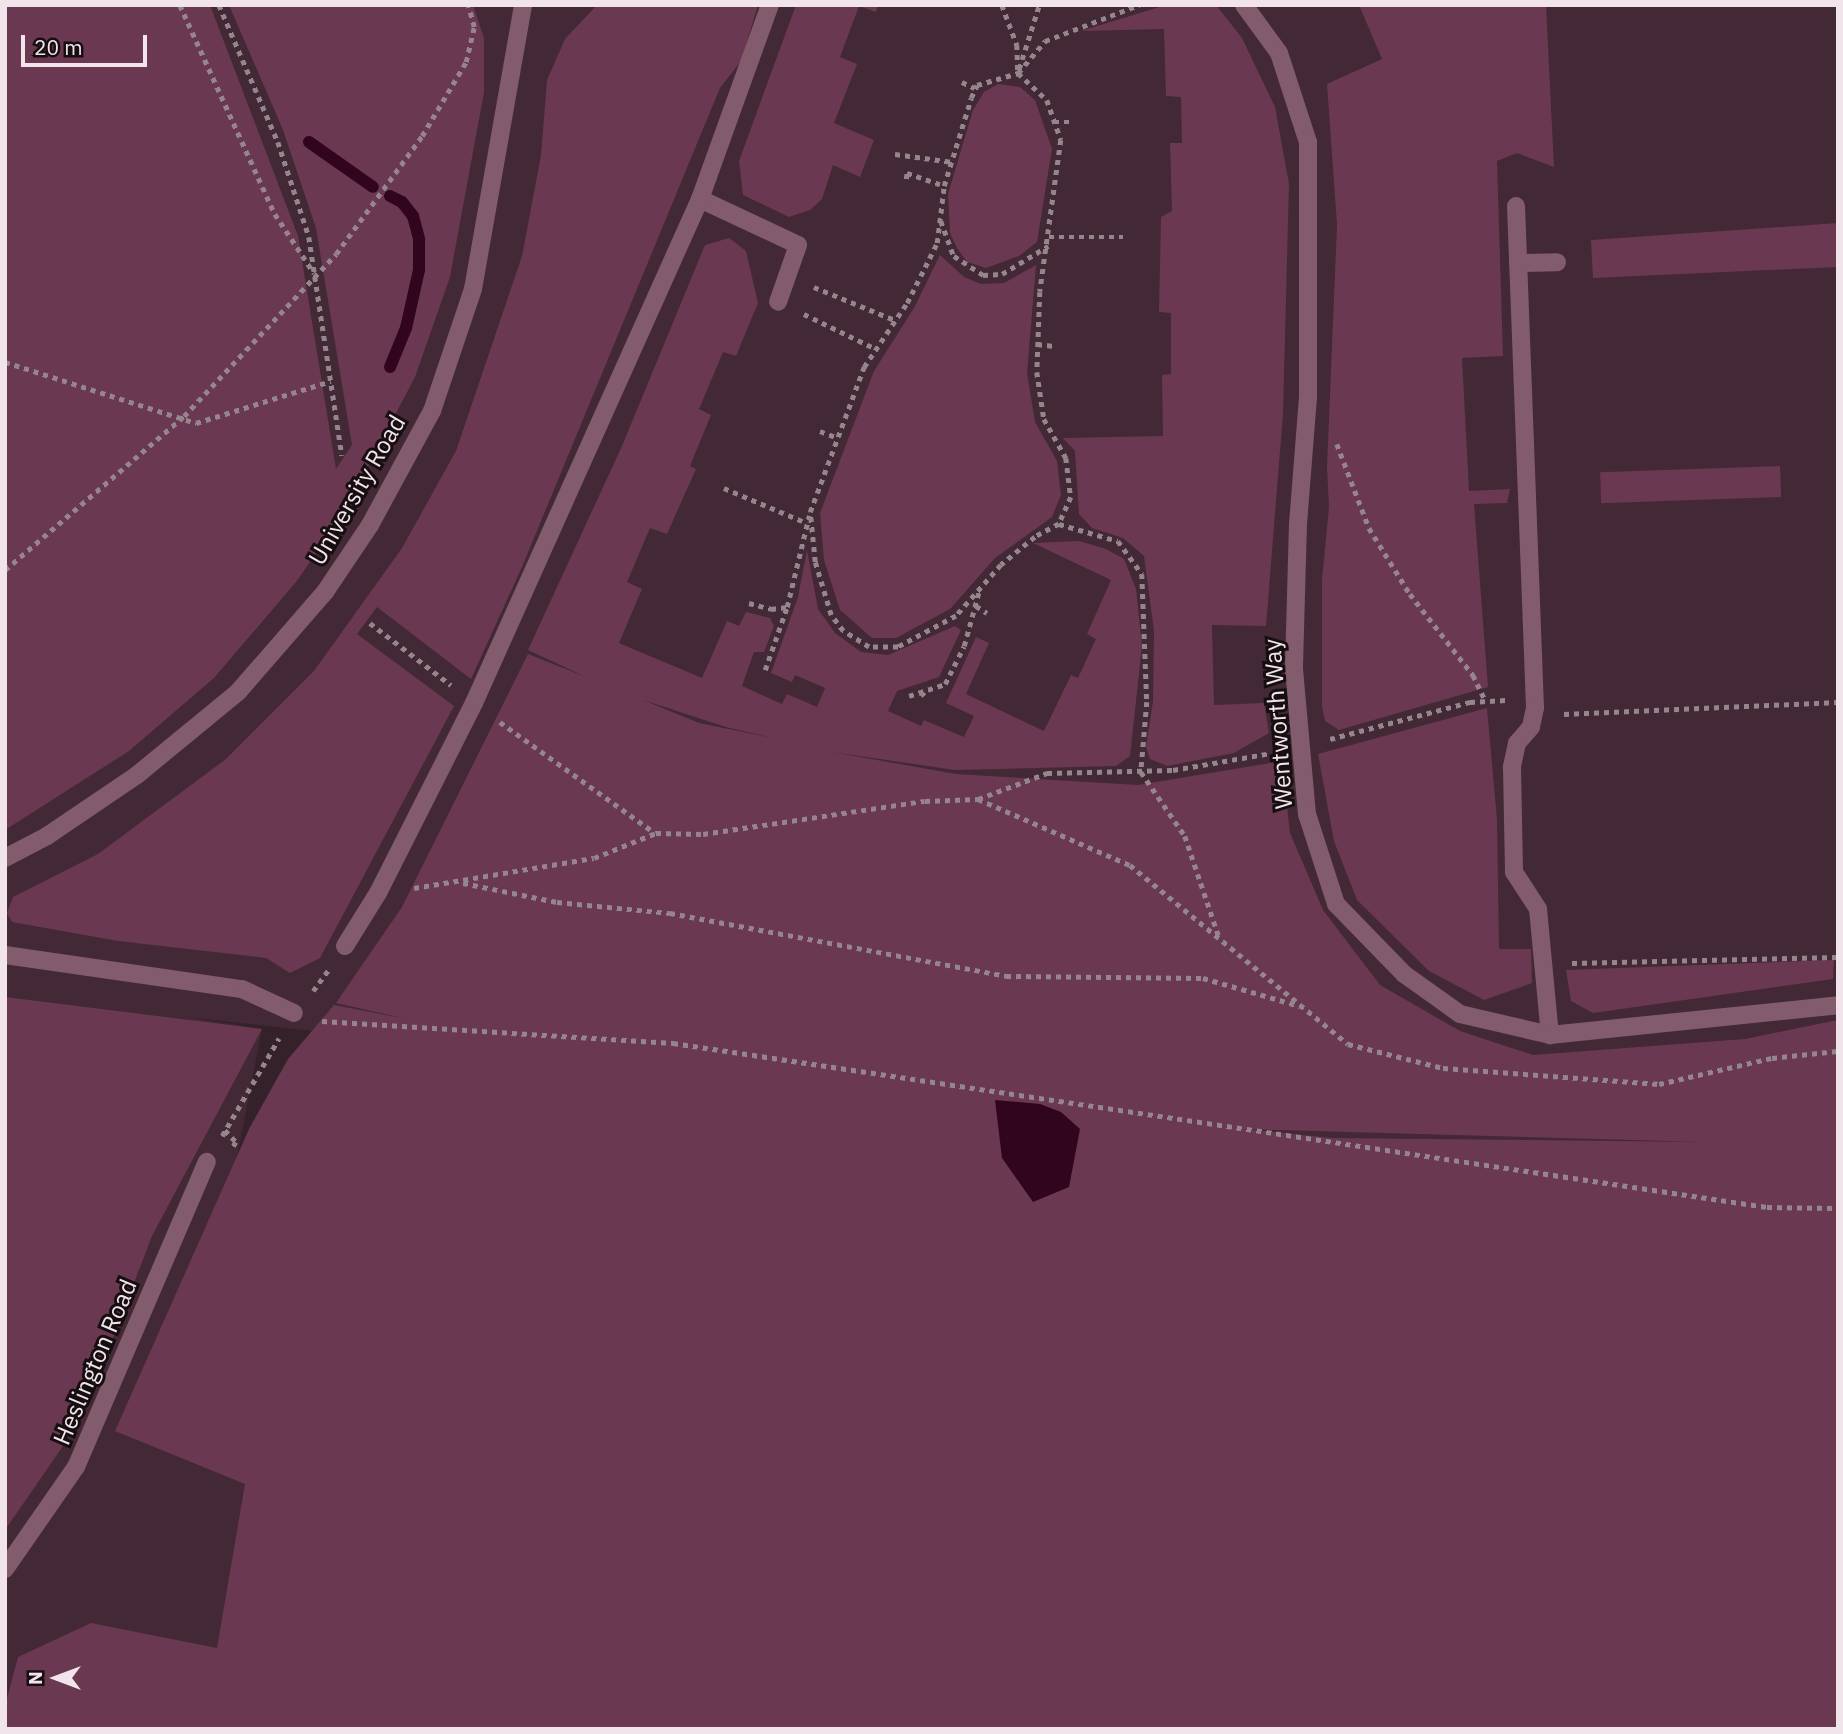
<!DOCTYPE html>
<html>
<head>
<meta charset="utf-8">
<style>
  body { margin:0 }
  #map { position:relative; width:1843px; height:1734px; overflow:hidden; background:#34212a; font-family:"IBM Plex Sans",sans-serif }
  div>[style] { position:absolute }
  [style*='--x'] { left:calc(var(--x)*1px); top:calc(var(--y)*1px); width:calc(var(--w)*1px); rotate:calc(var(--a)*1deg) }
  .built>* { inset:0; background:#422935 }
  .green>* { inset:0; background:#6b3851; transform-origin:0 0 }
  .water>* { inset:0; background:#31051e }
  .stream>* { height:12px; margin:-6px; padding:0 6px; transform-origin:6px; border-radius:6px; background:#31051e }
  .path>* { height:4.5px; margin-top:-2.25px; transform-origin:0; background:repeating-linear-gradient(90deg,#95868d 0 5px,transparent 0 10px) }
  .service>* { height:18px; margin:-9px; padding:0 9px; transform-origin:9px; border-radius:9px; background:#825b6d }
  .minor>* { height:18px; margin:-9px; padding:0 9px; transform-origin:9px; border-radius:9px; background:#825b6d }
  .tertiary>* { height:18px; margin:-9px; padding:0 9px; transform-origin:9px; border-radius:9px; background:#825b6d }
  span { translate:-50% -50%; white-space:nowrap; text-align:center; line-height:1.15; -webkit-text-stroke:6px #160e11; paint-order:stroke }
  .street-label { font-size:24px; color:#f1e4ea }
  .frame { position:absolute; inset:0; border:7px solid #f1e4ea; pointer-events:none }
  .north { position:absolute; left:21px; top:1643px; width:70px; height:70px; -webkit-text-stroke:5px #160e11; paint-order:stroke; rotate:270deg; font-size:19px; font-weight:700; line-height:28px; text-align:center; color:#f1e4ea }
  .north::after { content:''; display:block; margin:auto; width:24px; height:32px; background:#f1e4ea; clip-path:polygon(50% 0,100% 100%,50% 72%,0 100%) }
  .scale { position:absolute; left:21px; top:35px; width:126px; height:32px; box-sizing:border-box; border:4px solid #f1e4ea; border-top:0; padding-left:9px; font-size:21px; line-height:24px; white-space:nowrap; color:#f1e4ea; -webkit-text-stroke:5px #160e11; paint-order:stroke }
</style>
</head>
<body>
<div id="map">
  <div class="built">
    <div style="clip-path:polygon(5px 5px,1838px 5px,1838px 1157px,1353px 1161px,907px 1097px,187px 1017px,262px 1029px,237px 1157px,1838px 1288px,1838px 1729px,5px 1729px)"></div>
  </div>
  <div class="green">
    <div style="clip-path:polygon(5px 5px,210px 5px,298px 236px,336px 469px,352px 445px,316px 228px,283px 130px,229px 5px,473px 5px,484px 38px,484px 92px,450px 277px,415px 377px,342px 516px,296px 582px,214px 678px,129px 751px,5px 830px)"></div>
    <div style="clip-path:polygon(597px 5px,758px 5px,741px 61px,720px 88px,522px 567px,471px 679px,377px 607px,357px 634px,454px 706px,320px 958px,290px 973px,266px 958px,118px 941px,12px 922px,7px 913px,13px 897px,98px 854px,226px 759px,314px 671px,402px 548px,456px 451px,522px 256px,541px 155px,547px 80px,565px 39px)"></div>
    <div style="clip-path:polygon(796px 5px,878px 5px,876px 12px,859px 6px,840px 57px,857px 64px,834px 123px,874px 140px,860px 177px,833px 165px,822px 199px,810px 210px,789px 217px,743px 195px,739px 161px)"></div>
    <div style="clip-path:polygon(1166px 5px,1216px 5px,1242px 38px,1275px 107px,1289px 184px,1283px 414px,1266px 626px,1212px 625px,1214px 705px,1264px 703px,1269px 733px,1234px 753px,1167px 766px,1150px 759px,1146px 747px,1153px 701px,1154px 631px,1144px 556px,1123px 538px,1092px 528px,1079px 514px,1075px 451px,1063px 438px,1163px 436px,1162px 375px,1171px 374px,1171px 313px,1159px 312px,1161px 217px,1172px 211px,1170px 143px,1182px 143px,1181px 97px,1166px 96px,1164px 29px,1081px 31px)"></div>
    <div style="clip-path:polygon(1359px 5px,1546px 5px,1554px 167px,1517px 153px,1497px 161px,1503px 356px,1462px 358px,1469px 491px,1510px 489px,1507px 503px,1474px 504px,1488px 687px,1339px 730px,1325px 721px,1322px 706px,1322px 580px,1329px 507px,1327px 467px,1337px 225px,1327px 84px,1382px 59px)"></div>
    <div style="clip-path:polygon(998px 84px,1020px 87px,1035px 100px,1052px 149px,1037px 242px,1019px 256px,986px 268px,967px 262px,957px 248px,950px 233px,948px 194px,973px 110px,984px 92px)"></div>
    <div style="clip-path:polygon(1838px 223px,1838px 267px,1593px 278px,1591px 240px)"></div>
    <div style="clip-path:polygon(evenodd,729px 238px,746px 251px,758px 303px,736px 356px,723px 352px,699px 409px,711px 415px,690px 466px,696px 469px,667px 534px,650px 528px,627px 582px,642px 589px,619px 643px,702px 678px,727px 621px,739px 626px,746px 612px,770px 618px,774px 626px,764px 652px,754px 652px,742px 686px,782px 704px,787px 694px,817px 707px,825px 688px,795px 675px,792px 682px,771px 673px,798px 597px,807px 550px,818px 609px,835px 633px,861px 652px,888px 655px,955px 626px,961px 630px,939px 677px,897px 691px,888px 711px,921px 726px,924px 720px,964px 737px,974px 716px,946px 703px,976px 637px,989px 643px,966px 694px,1044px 731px,1071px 675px,1078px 678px,1096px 639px,1087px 634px,1111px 580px,1033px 543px,1079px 541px,1106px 549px,1124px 559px,1136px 589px,1142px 646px,1130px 756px,1116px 766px,955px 770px,832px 752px,956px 774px,1138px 785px,1282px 761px,1290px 833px,1323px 910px,1380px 985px,1460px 1031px,1533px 1055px,1745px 1039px,1838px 1020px,1838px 1729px,5px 1729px,5px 1706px,18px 1657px,91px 1623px,217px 1648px,245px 1484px,115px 1431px,249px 1129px,288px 1059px,334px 1005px,407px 1019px,336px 1003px,402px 907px,528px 654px,586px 677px,528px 650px,622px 446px,705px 245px,729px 238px,643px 700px,726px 727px,772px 738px,699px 723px,643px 700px,729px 238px,1245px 1129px,1705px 1142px,1706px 1142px,1332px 1138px,1245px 1129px)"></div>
    <div style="clip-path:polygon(940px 255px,964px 277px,981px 284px,1004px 283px,1036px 265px,1027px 373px,1035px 422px,1057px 461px,1061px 495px,1052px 517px,995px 558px,950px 609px,896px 638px,872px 638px,840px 610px,824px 560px,820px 513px,874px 371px,914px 308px)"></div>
    <div style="left:1780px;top:466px;width:31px;height:180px;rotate:88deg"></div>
    <div style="clip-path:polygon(1487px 708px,1497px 820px,1499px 949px,1531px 949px,1532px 983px,1484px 1000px,1429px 971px,1357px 900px,1334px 841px,1318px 754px)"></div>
    <div style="clip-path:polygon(1834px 960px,1833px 979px,1593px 1013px,1571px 1001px,1566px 970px)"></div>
    <div style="clip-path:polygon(5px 997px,262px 1029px,152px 1236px,111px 1343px,61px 1449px,5px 1530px)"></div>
  </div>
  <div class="water">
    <div style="clip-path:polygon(995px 1100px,1040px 1104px,1061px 1112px,1080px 1129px,1069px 1187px,1033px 1202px,1002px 1158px)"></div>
  </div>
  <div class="stream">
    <div style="--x:309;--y:142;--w:78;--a:35.1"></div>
    <div style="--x:390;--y:196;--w:13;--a:27"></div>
    <div style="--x:402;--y:202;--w:18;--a:52"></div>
    <div style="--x:413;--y:216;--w:24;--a:75"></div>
    <div style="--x:419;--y:239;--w:31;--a:90"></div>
    <div style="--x:419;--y:270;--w:59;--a:102.6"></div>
    <div style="--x:406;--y:328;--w:42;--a:112.3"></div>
  </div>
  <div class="path">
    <div style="--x:180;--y:5;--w:230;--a:65.6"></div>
    <div style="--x:275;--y:214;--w:71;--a:56.5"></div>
    <div style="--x:219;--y:5;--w:149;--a:66.7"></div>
    <div style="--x:278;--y:142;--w:100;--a:71.9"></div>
    <div style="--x:309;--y:237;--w:221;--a:81.4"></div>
    <div style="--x:1002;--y:5;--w:43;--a:69.4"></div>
    <div style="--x:1017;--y:45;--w:28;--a:88"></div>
    <div style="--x:1018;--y:73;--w:40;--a:43"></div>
    <div style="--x:1047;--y:100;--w:42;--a:70.7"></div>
    <div style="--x:1061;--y:140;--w:153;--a:97.9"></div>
    <div style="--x:1040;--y:292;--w:80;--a:92.1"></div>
    <div style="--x:1037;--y:372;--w:48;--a:81.5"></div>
    <div style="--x:1044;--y:419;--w:45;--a:60.6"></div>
    <div style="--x:1066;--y:458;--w:39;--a:83"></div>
    <div style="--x:1071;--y:497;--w:30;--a:114"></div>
    <div style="--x:1059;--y:524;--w:27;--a:152"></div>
    <div style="--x:1035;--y:537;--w:44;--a:140.5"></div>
    <div style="--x:1001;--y:565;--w:68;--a:131.4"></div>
    <div style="--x:956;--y:616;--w:66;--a:151.9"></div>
    <div style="--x:898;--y:647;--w:29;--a:180"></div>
    <div style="--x:869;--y:647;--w:31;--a:-148"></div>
    <div style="--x:843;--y:631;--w:20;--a:-127"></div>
    <div style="--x:831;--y:615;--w:55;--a:-106.8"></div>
    <div style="--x:815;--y:562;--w:50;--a:-95.7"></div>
    <div style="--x:810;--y:512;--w:155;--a:-69.6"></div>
    <div style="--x:864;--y:367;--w:77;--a:-56.1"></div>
    <div style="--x:907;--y:303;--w:67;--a:-63.4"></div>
    <div style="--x:937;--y:243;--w:57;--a:-83"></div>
    <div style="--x:944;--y:186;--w:92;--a:-72.9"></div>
    <div style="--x:971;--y:98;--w:14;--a:-65"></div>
    <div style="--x:977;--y:85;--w:43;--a:-16.3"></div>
    <div style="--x:1018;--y:73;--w:42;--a:-49.8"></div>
    <div style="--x:1045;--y:41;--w:101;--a:-21"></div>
    <div style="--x:1019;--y:69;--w:67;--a:-72.6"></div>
    <div style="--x:962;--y:82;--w:14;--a:25"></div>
    <div style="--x:1054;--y:122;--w:15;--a:0"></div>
    <div style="--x:895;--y:154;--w:58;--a:8"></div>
    <div style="--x:906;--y:179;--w:6;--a:-81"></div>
    <div style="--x:907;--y:173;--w:39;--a:19"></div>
    <div style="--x:941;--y:221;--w:37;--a:70"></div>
    <div style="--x:954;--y:256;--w:35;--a:33"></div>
    <div style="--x:983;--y:275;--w:19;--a:-3"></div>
    <div style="--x:1002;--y:274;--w:54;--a:-31.3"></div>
    <div style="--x:1049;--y:237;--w:74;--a:0"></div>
    <div style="--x:814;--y:287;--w:87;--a:22.2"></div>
    <div style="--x:804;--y:314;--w:78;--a:25.9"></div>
    <div style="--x:1037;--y:344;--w:17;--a:7"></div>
    <div style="--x:5;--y:362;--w:201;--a:17.7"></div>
    <div style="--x:196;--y:423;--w:141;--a:-17.3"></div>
    <div style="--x:820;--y:431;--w:19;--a:21"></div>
    <div style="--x:1337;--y:444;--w:90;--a:69.1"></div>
    <div style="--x:1369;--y:528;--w:78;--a:58.2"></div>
    <div style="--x:1410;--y:594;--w:103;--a:52.1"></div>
    <div style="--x:1473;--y:675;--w:30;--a:64"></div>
    <div style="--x:724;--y:488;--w:90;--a:22.9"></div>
    <div style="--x:1059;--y:524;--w:61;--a:16.1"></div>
    <div style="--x:1118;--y:541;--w:41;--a:54"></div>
    <div style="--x:1142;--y:574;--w:128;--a:87.8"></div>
    <div style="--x:1147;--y:702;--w:70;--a:94.9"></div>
    <div style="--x:1141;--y:772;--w:78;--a:55.5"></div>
    <div style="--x:1185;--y:836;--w:107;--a:71.4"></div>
    <div style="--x:5;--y:570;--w:236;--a:-40.7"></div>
    <div style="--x:184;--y:416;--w:222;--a:-46.8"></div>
    <div style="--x:336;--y:254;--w:146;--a:-53.9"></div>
    <div style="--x:422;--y:136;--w:86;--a:-59.3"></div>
    <div style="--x:466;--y:62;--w:36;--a:-77"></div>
    <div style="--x:474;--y:27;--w:23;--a:-105"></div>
    <div style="--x:749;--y:603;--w:23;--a:15"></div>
    <div style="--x:771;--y:609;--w:16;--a:-7"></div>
    <div style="--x:787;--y:607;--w:94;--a:-76.4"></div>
    <div style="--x:976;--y:606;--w:13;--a:32"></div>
    <div style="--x:370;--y:623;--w:102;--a:37.4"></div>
    <div style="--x:765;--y:670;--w:67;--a:-70.8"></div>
    <div style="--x:921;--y:692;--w:10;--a:45"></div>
    <div style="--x:909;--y:696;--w:38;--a:-18"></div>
    <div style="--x:945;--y:684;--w:42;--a:-63.4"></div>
    <div style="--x:964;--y:646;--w:57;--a:-74.7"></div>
    <div style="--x:1564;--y:714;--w:274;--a:-2.5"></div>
    <div style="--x:500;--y:722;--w:191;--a:35.6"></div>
    <div style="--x:1330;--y:739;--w:145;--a:-14.8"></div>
    <div style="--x:1470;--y:702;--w:36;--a:-3"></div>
    <div style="--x:978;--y:799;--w:166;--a:23.5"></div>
    <div style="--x:1130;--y:865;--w:282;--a:39.4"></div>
    <div style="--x:1348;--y:1044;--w:98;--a:14.2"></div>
    <div style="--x:1443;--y:1068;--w:217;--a:4.2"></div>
    <div style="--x:1659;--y:1084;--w:116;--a:-13"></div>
    <div style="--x:1772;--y:1058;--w:66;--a:-6.1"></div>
    <div style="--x:463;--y:883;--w:96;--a:11.4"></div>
    <div style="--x:557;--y:902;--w:114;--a:5.6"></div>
    <div style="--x:670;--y:913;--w:342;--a:10.6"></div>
    <div style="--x:1006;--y:976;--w:197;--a:0.6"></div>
    <div style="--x:1203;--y:978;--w:101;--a:16.1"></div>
    <div style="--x:414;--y:888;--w:182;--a:-9.5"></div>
    <div style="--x:594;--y:858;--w:67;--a:-22"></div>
    <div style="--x:656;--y:833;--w:47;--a:1.2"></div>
    <div style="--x:703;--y:834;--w:224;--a:-8.5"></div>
    <div style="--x:925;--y:801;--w:53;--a:-2.2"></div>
    <div style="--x:978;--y:799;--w:74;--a:-20.6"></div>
    <div style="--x:1047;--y:773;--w:126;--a:-1.4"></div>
    <div style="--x:1173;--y:770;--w:99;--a:-9.8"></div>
    <div style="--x:1572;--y:963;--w:266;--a:-1.3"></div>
    <div style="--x:313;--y:991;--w:26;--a:-54"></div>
    <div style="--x:322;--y:1021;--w:352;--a:3.6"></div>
    <div style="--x:673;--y:1043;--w:1106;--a:8.53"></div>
    <div style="--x:1767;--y:1207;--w:71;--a:0.8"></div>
    <div style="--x:225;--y:1130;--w:16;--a:47"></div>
    <div style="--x:236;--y:1142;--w:8;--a:120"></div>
    <div style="--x:222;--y:1136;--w:113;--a:-59.8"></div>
  </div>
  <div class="service">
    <div style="--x:700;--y:199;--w:108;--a:25.1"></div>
    <div style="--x:798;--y:245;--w:60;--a:109.3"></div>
    <div style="--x:1516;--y:206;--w:502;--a:87.83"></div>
    <div style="--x:1535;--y:708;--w:19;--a:102"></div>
    <div style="--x:1531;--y:727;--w:21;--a:131"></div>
    <div style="--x:1517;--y:743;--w:25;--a:102"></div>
    <div style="--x:1512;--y:767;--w:105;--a:88.9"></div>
    <div style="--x:1514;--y:872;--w:44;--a:57"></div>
    <div style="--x:1538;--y:909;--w:127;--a:84.6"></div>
    <div style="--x:1518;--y:263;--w:39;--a:-1"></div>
    <div style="--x:345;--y:946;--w:62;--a:-58.1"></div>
    <div style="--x:378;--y:893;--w:213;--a:-63.2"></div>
    <div style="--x:474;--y:703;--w:552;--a:-65.85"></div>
    <div style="--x:700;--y:199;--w:206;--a:-70.2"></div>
    <div style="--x:5;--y:955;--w:239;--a:8.2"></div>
    <div style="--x:242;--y:989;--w:57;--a:24.8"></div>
    <div style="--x:5;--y:1569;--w:124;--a:-55.2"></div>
    <div style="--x:76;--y:1467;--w:332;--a:-66.8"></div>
  </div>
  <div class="minor">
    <div style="--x:1244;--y:5;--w:59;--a:53.9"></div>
    <div style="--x:1279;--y:53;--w:94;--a:72"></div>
    <div style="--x:1308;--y:142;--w:255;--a:90"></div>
    <div style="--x:1308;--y:397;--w:126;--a:94.5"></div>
    <div style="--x:1298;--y:523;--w:146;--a:91.6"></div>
    <div style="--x:1294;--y:669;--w:146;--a:84.9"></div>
    <div style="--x:1307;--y:814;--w:95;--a:72.1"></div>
    <div style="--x:1336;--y:904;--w:98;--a:45.8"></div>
    <div style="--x:1404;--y:974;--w:69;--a:35.5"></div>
    <div style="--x:1460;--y:1014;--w:92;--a:13.1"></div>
    <div style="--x:1550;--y:1035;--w:290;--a:-5.9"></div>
  </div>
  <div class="tertiary">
    <div style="--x:5;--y:858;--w:47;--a:-27.6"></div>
    <div style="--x:47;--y:836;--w:109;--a:-34.1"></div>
    <div style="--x:137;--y:775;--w:131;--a:-39.4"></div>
    <div style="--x:238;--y:692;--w:133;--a:-49"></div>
    <div style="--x:325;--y:592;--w:81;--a:-56.1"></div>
    <div style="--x:370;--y:525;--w:130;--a:-61.5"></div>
    <div style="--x:432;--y:411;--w:129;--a:-71.4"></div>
    <div style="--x:473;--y:289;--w:288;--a:-80"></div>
  </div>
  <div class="street-label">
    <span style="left:357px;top:490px;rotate:-60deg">University Road</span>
    <span style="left:1278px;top:724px;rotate:-94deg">Wentworth Way</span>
    <span style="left:95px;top:1362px;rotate:-67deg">Heslington Road</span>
  </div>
  <div class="frame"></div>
  <div class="north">N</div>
  <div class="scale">20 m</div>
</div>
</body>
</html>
